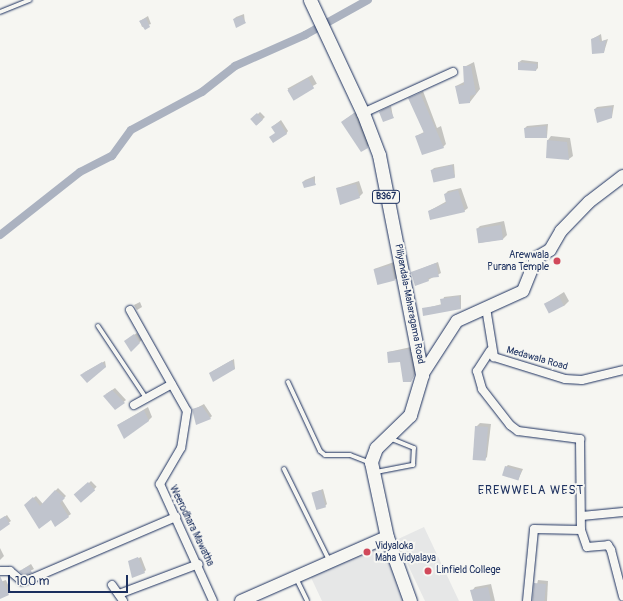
<!DOCTYPE html>
<html>
<head>
<meta charset="utf-8">
<style>
  body { margin:0 }
  #map { position:relative; width:623px; height:601px; overflow:hidden; background:#f6f6f2; font-family:Pangolin,sans-serif }
  div>[style] { position:absolute }
  [style*='--x'] { left:calc(var(--x)*1px); top:calc(var(--y)*1px); width:calc(var(--w)*1px); rotate:calc(var(--a)*1deg) }
  .built>* { inset:0; background:#e6e7e7 }
  .shadow>* { inset:0; background:#0003; transform-origin:0 0 }
  .canal>* { height:8px; margin:-4px; padding:0 4px; transform-origin:4px; border-radius:4px; background:#abb2c0 }
  .building>* { inset:0; background:#c0c4cd; transform-origin:0 0 }
  .roads { filter:drop-shadow(0 0 1px #1b2f5e) drop-shadow(0 0 1px #1b2f5e) }
  .lane>* { height:4px; margin:-2px; padding:0 2px; transform-origin:2px; border-radius:2px; background:#f6f6f2 }
  .street>* { height:8px; margin:-4px; padding:0 4px; transform-origin:4px; border-radius:4px; background:#f6f6f2 }
  .secondary>* { height:12px; margin:-6px; padding:0 6px; transform-origin:6px; border-radius:6px; background:#f6f6f2 }
  .primary>* { height:13px; margin:-6.5px; padding:0 6.5px; transform-origin:6.5px; border-radius:6.5px; background:#f6f6f2 }
  .dots>* { width:11px; height:11px; translate:-50% -50%; box-sizing:border-box; border:2px solid #f6f6f2; border-radius:50% }
  span { translate:-50% -50%; white-space:nowrap; text-align:center; line-height:1.15; -webkit-text-stroke:4px #f6f6f2; paint-order:stroke }
  .shield-label span { padding:1px 3px; background:#f6f6f2; border:1px solid; border-radius:3px; -webkit-text-stroke-width:0 }
  .shield-label { font-size:9px; color:#1b2f5e; font-weight:700 }
  .poi-label { font-size:10px; color:#1b2f5e }
  .right { translate:-100% -50%; text-align:right }
  .left { translate:0 -50%; text-align:left }
  .street-label { font-size:10px; color:#1b2f5e }
  .quarter-label { font-size:12px; color:#1b2f5e; letter-spacing:1px }
  .scale { position:absolute; left:8px; top:575px; width:120px; height:18px; box-sizing:border-box; border:2px solid #1b2f5e; border-top:0; padding-left:5px; font-size:12px; line-height:14px; white-space:nowrap; color:#1b2f5e; -webkit-text-stroke:3px #f6f6f2; paint-order:stroke }
</style>
</head>
<body>
<div id="map">
  <div class="built">
    <div style="clip-path:polygon(424px 527px,459px 601px,425px 601px,396px 540px)"></div>
    <div style="clip-path:polygon(381px 534px,410px 601px,322px 601px,307px 569px)"></div>
  </div>
  <div class="shadow">
    <div style="clip-path:polygon(244px 14px,245px 23px,234px 19px,236px 17px)"></div>
    <div style="clip-path:polygon(148px 16px,151px 24px,142px 27px,140px 21px)"></div>
    <div style="clip-path:polygon(601px 34px,602px 41px,608px 39px,604px 52px,592px 39px)"></div>
    <div style="clip-path:polygon(522px 60px,538px 62px,538px 68px,536px 70px,519px 62px)"></div>
    <div style="clip-path:polygon(474px 62px,480px 89px,470px 102px,456px 86px,464px 82px,464px 67px)"></div>
    <div style="left:312px;top:75px;width:10px;height:28px;rotate:61deg"></div>
    <div style="clip-path:polygon(423px 91px,437px 128px,441px 126px,446px 144px,443px 147px,416px 136px,424px 132px,410px 99px)"></div>
    <div style="clip-path:polygon(614px 105px,612px 117px,595px 109px,597px 107px)"></div>
    <div style="clip-path:polygon(391px 106px,393px 117px,380px 112px,382px 110px)"></div>
    <div style="clip-path:polygon(357px 111px,370px 144px,367px 147px,342px 122px)"></div>
    <div style="left:260px;top:112px;width:7px;height:11px;rotate:45deg"></div>
    <div style="clip-path:polygon(281px 120px,288px 131px,286px 134px,276px 133px,272px 127px)"></div>
    <div style="clip-path:polygon(548px 124px,547px 137px,525px 128px,527px 126px)"></div>
    <div style="clip-path:polygon(551px 136px,570px 138px,573px 156px,569px 159px,547px 157px,548px 140px)"></div>
    <div style="clip-path:polygon(454px 164px,455px 177px,432px 170px,434px 168px)"></div>
    <div style="clip-path:polygon(315px 176px,315px 184px,303px 182px,305px 180px)"></div>
    <div style="clip-path:polygon(359px 181px,363px 193px,359px 197px,337px 188px)"></div>
    <div style="clip-path:polygon(461px 188px,468px 208px,464px 211px,429px 211px,447px 201px,445px 194px,448px 191px)"></div>
    <div style="clip-path:polygon(504px 221px,507px 235px,503px 239px,479px 243px,477px 229px,480px 226px)"></div>
    <div style="clip-path:polygon(394px 262px,398px 277px,394px 280px,374px 269px)"></div>
    <div style="clip-path:polygon(438px 262px,441px 273px,428px 280px,413px 272px)"></div>
    <div style="clip-path:polygon(564px 292px,569px 301px,564px 306px,545px 304px)"></div>
    <div style="clip-path:polygon(461px 295px,461px 308px,423px 309px,442px 304px,444px 297px)"></div>
    <div style="clip-path:polygon(140px 302px,142px 307px,137px 310px,134px 305px)"></div>
    <div style="clip-path:polygon(137px 333px,142px 340px,131px 350px,128px 339px)"></div>
    <div style="clip-path:polygon(411px 347px,416px 372px,411px 381px,401px 361px,388px 352px)"></div>
    <div style="clip-path:polygon(234px 359px,235px 369px,210px 373px,213px 371px)"></div>
    <div style="clip-path:polygon(105px 361px,106px 367px,83px 373px)"></div>
    <div style="clip-path:polygon(115px 388px,126px 400px,115px 409px,106px 394px)"></div>
    <div style="clip-path:polygon(204px 404px,212px 416px,210px 418px,193px 410px)"></div>
    <div style="clip-path:polygon(148px 407px,152px 417px,148px 421px,118px 425px)"></div>
    <div style="clip-path:polygon(480px 423px,491px 424px,487px 457px,484px 460px,476px 427px)"></div>
    <div style="clip-path:polygon(508px 465px,523px 469px,518px 480px,506px 467px)"></div>
    <div style="left:91px;top:481px;width:8px;height:21px;rotate:45deg"></div>
    <div style="clip-path:polygon(58px 488px,66px 496px,62px 500px,71px 514px,56px 525px,51px 518px,25px 505px,36px 496px,43px 504px)"></div>
    <div style="clip-path:polygon(323px 489px,327px 504px,325px 506px,312px 493px)"></div>
    <div style="clip-path:polygon(7px 515px,11px 521px,0 529px,0 520px)"></div>
    <div style="clip-path:polygon(0 548px,4px 556px,0 560px)"></div>
    <div style="clip-path:polygon(141px 557px,146px 570px,144px 572px,130px 562px)"></div>
    <div style="clip-path:polygon(31px 564px,34px 569px,24px 574px,23px 569px)"></div>
    <div style="clip-path:polygon(6px 580px,11px 592px,1px 597px,0 582px)"></div>
    <div style="clip-path:polygon(538px 580px,548px 581px,547px 601px,533px 601px)"></div>
    <div style="clip-path:polygon(491px 584px,495px 601px,474px 601px,472px 591px,475px 587px)"></div>
  </div>
  <div class="canal">
    <div style="--x:0;--y:235;--w:102;--a:-38.2"></div>
    <div style="--x:80;--y:172;--w:36;--a:-27"></div>
    <div style="--x:112;--y:156;--w:32;--a:-54"></div>
    <div style="--x:131;--y:130;--w:81;--a:-28.2"></div>
    <div style="--x:202;--y:92;--w:42;--a:-38.2"></div>
    <div style="--x:235;--y:66;--w:77;--a:-23.9"></div>
    <div style="--x:305;--y:35;--w:72;--a:-29.1"></div>
  </div>
  <div class="building">
    <div style="clip-path:polygon(242px 16px,246px 23px,236px 28px,233px 19px)"></div>
    <div style="clip-path:polygon(146px 18px,150px 27px,145px 30px,139px 21px)"></div>
    <div style="clip-path:polygon(599px 36px,600px 42px,606px 40px,604px 53px,592px 54px,591px 39px)"></div>
    <div style="clip-path:polygon(518px 62px,537px 64px,536px 71px,518px 70px)"></div>
    <div style="clip-path:polygon(463px 66px,471px 66px,476px 94px,470px 96px,470px 103px,459px 104px,455px 86px,464px 85px)"></div>
    <div style="left:308px;top:78px;width:12px;height:24px;rotate:59deg"></div>
    <div style="clip-path:polygon(420px 93px,444px 148px,422px 155px,415px 136px,424px 133px,408px 98px)"></div>
    <div style="clip-path:polygon(389px 107px,394px 118px,383px 122px,379px 112px)"></div>
    <div style="clip-path:polygon(612px 107px,612px 118px,597px 123px,594px 109px)"></div>
    <div style="left:257px;top:113px;width:9px;height:9px;rotate:49deg"></div>
    <div style="clip-path:polygon(354px 113px,368px 148px,361px 152px,341px 122px)"></div>
    <div style="clip-path:polygon(279px 122px,287px 134px,273px 143px,269px 137px,275px 133px,271px 127px)"></div>
    <div style="clip-path:polygon(546px 126px,547px 138px,525px 138px,524px 128px)"></div>
    <div style="clip-path:polygon(547px 140px,567px 142px,569px 160px,546px 158px)"></div>
    <div style="left:452px;top:165px;width:13px;height:22px;rotate:77deg"></div>
    <div style="clip-path:polygon(313px 178px,316px 185px,304px 188px,302px 182px)"></div>
    <div style="clip-path:polygon(356px 184px,360px 198px,340px 205px,336px 188px)"></div>
    <div style="clip-path:polygon(458px 190px,465px 212px,430px 220px,428px 211px,446px 203px,444px 194px)"></div>
    <div style="left:501px;top:225px;width:15px;height:25px;rotate:82deg"></div>
    <div style="clip-path:polygon(436px 263px,439px 277px,428px 278px,429px 281px,415px 286px,411px 272px)"></div>
    <div style="left:391px;top:265px;width:16px;height:18px;rotate:76deg"></div>
    <div style="clip-path:polygon(459px 296px,461px 309px,423px 316px,422px 308px,441px 305px,440px 299px)"></div>
    <div style="left:559px;top:296px;width:11px;height:17px;rotate:63deg"></div>
    <div style="clip-path:polygon(134px 334px,140px 343px,131px 352px,124px 341px)"></div>
    <div style="clip-path:polygon(409px 349px,414px 375px,411px 382px,403px 382px,400px 362px,388px 363px,387px 352px)"></div>
    <div style="clip-path:polygon(232px 360px,235px 369px,213px 382px,209px 373px)"></div>
    <div style="clip-path:polygon(102px 362px,106px 367px,87px 383px,80px 375px)"></div>
    <div style="clip-path:polygon(112px 390px,125px 403px,115px 410px,103px 396px)"></div>
    <div style="clip-path:polygon(202px 406px,211px 419px,196px 425px,192px 409px)"></div>
    <div style="clip-path:polygon(144px 410px,149px 421px,124px 439px,117px 425px)"></div>
    <div style="left:475px;top:426px;width:13px;height:34px;rotate:4deg"></div>
    <div style="left:505px;top:466px;width:17px;height:10px;rotate:17deg"></div>
    <div style="left:88px;top:482px;width:11px;height:19px;rotate:49deg"></div>
    <div style="clip-path:polygon(55px 490px,65px 498px,60px 503px,69px 517px,55px 527px,51px 520px,39px 529px,24px 505px,33px 497px,40px 506px)"></div>
    <div style="left:321px;top:490px;width:18px;height:10px;rotate:74deg"></div>
    <div style="clip-path:polygon(5px 516px,10px 524px,0 531px,0 519px)"></div>
    <div style="clip-path:polygon(138px 557px,145px 573px,132px 578px,128px 561px)"></div>
    <div style="clip-path:polygon(29px 566px,32px 573px,23px 575px,19px 571px)"></div>
    <div style="clip-path:polygon(0 576px,9px 595px,0 599px)"></div>
    <div style="left:534px;top:583px;width:12px;height:18px;rotate:5deg"></div>
    <div style="clip-path:polygon(488px 587px,491px 601px,473px 601px,470px 590px)"></div>
  </div>
  <div class="roads">
    <div class="lane">
      <div style="--x:0;--y:12;--w:32;--a:-22"></div>
      <div style="--x:98;--y:326;--w:87;--a:56.3"></div>
      <div style="--x:288;--y:382;--w:76;--a:65.1"></div>
      <div style="--x:320;--y:451;--w:6;--a:39"></div>
      <div style="--x:325;--y:455;--w:25;--a:0"></div>
      <div style="--x:350;--y:455;--w:19;--a:21"></div>
      <div style="--x:284;--y:469;--w:102;--a:63.7"></div>
      <div style="--x:376;--y:472;--w:38;--a:-11"></div>
      <div style="--x:413;--y:465;--w:17;--a:-87"></div>
      <div style="--x:414;--y:448;--w:27;--a:-158"></div>
      <div style="--x:296;--y:578;--w:25;--a:64"></div>
    </div>
    <div class="street">
      <div style="--x:363;--y:113;--w:99;--a:-24.5"></div>
      <div style="--x:486;--y:308;--w:50;--a:80.7"></div>
      <div style="--x:494;--y:357;--w:74;--a:17.2"></div>
      <div style="--x:565;--y:379;--w:17;--a:3"></div>
      <div style="--x:582;--y:380;--w:42;--a:-13.7"></div>
      <div style="--x:130;--y:310;--w:116;--a:60.6"></div>
      <div style="--x:187;--y:411;--w:37;--a:99"></div>
      <div style="--x:181;--y:448;--w:42;--a:120.3"></div>
      <div style="--x:160;--y:484;--w:128;--a:65.6"></div>
      <div style="--x:490;--y:351;--w:24;--a:123"></div>
      <div style="--x:477;--y:371;--w:19;--a:74"></div>
      <div style="--x:482;--y:389;--w:46;--a:52.1"></div>
      <div style="--x:510;--y:425;--w:10;--a:37"></div>
      <div style="--x:518;--y:431;--w:63;--a:7.4"></div>
      <div style="--x:580;--y:439;--w:91;--a:89.4"></div>
      <div style="--x:581;--y:530;--w:18;--a:71"></div>
      <div style="--x:587;--y:547;--w:21;--a:-5"></div>
      <div style="--x:608;--y:545;--w:6;--a:59"></div>
      <div style="--x:611;--y:550;--w:48;--a:75.4"></div>
      <div style="--x:134;--y:405;--w:43;--a:-28.9"></div>
      <div style="--x:582;--y:516;--w:41;--a:-5.6"></div>
      <div style="--x:0;--y:571;--w:10;--a:0"></div>
      <div style="--x:10;--y:571;--w:16;--a:40"></div>
      <div style="--x:22;--y:581;--w:9;--a:-13"></div>
      <div style="--x:31;--y:579;--w:158;--a:-23.2"></div>
      <div style="--x:112;--y:585;--w:19;--a:55"></div>
      <div style="--x:119;--y:594;--w:85;--a:-20.6"></div>
      <div style="--x:527;--y:601;--w:72;--a:-84.4"></div>
      <div style="--x:534;--y:529;--w:47;--a:1.2"></div>
    </div>
    <div class="secondary">
      <div style="--x:422;--y:375;--w:64;--a:-57.1"></div>
      <div style="--x:457;--y:321;--w:72;--a:-24.4"></div>
      <div style="--x:523;--y:291;--w:35;--a:-68"></div>
      <div style="--x:536;--y:258;--w:16;--a:-30"></div>
      <div style="--x:550;--y:250;--w:22;--a:-60"></div>
      <div style="--x:561;--y:231;--w:40;--a:-46"></div>
      <div style="--x:589;--y:202;--w:43;--a:-37.4"></div>
      <div style="--x:241;--y:601;--w:159;--a:-23.7"></div>
    </div>
    <div class="primary">
      <div style="--x:310;--y:0;--w:125;--a:64.9"></div>
      <div style="--x:363;--y:113;--w:45;--a:69.1"></div>
      <div style="--x:379;--y:155;--w:224;--a:78.9"></div>
      <div style="--x:422;--y:375;--w:42;--a:106.7"></div>
      <div style="--x:410;--y:415;--w:47;--a:135.9"></div>
      <div style="--x:376;--y:448;--w:15;--a:110"></div>
      <div style="--x:371;--y:462;--w:77;--a:78"></div>
      <div style="--x:387;--y:537;--w:68;--a:70.2"></div>
    </div>
  </div>
  <div class="dots">
    <div style="left:557px;top:261px;background:#d1495b"></div>
    <div style="left:367px;top:552px;background:#d1495b"></div>
    <div style="left:428px;top:571px;background:#d1495b"></div>
  </div>
  <div class="shield-label">
    <span style="left:386px;top:197px">B367</span>
  </div>
  <div class="poi-label">
    <span class="right" style="left:549px;top:261px">Arewwala<br>Purana Temple</span>
    <span class="left" style="left:375px;top:552px">Vidyaloka<br>Maha Vidyalaya</span>
    <span class="left" style="left:436px;top:571px">Linfield College</span>
  </div>
  <div class="street-label">
    <span style="left:409px;top:304px;rotate:79deg">Piliyandala-Maharagama Road</span>
    <span style="left:537px;top:359px;rotate:16deg">Medawala Road</span>
    <span style="left:191px;top:526px;rotate:64deg">Weerodhara Mawatha</span>
  </div>
  <div class="quarter-label">
    <span style="left:531px;top:491px">EREWWELA WEST</span>
  </div>
  <div class="scale">100 m</div>
</div>
</body>
</html>
